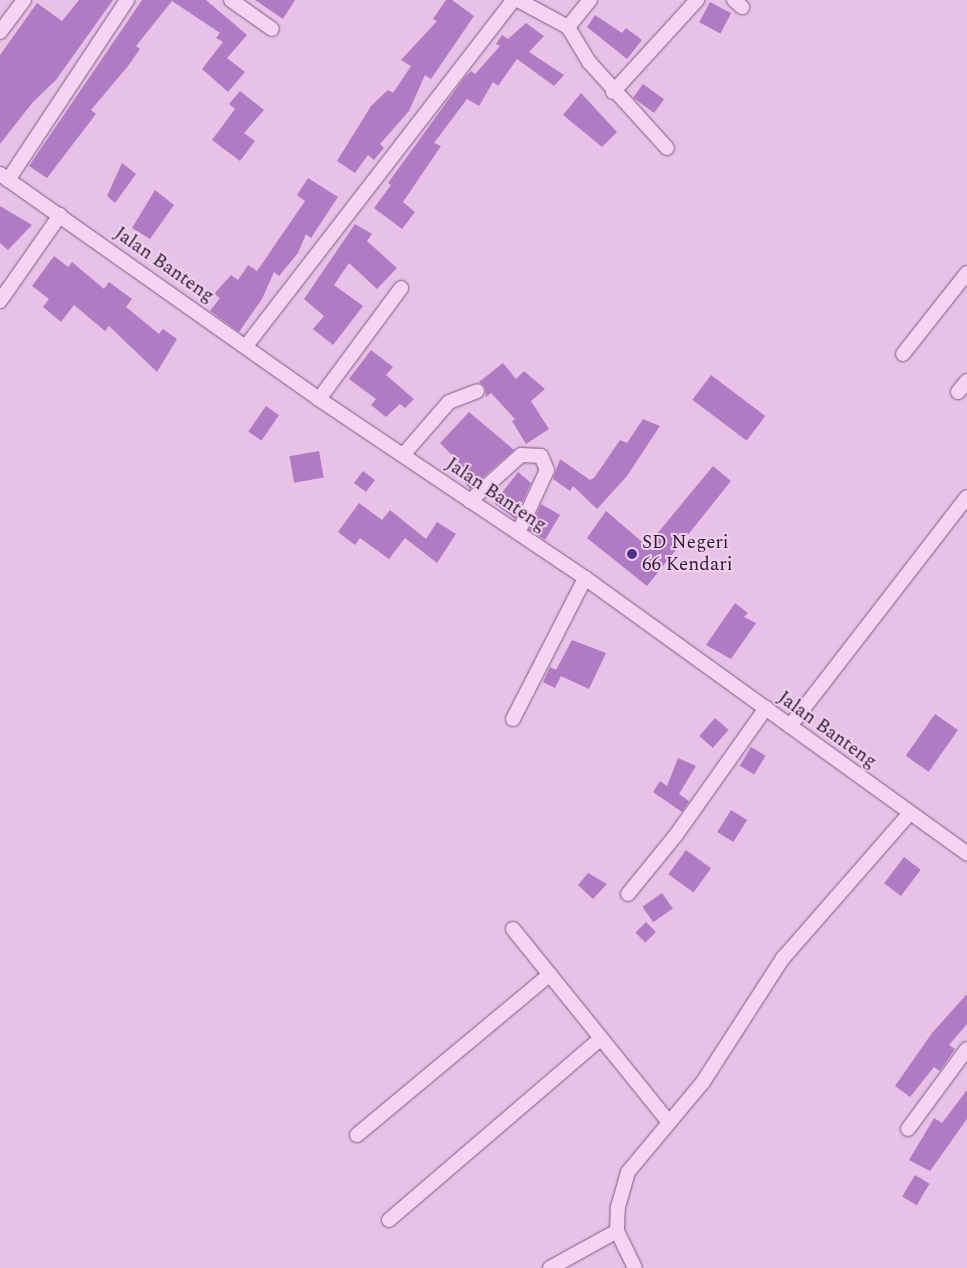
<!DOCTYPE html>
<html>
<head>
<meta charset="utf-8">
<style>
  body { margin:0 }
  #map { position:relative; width:967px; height:1268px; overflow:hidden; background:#e8c1e7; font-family:Spectral,serif }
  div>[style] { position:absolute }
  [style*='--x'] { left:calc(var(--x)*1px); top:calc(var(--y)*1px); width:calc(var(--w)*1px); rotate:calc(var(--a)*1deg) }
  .building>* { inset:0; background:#b17bc3; transform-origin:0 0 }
  .roads { filter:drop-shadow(0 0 1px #7b5b80) drop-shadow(0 0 1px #7b5b80) }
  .street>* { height:14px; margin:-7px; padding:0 7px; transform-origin:7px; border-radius:7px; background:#f4d3f3 }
  .dots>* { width:14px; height:14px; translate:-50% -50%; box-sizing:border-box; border:2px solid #f1d0ef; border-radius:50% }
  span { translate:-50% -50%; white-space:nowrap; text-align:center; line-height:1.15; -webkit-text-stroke:4px #f1d0ef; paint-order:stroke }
  .street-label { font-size:19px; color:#2e1d31 }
  .poi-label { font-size:19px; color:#2e1d31 }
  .left { translate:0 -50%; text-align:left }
</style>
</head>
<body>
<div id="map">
  <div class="building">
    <div style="clip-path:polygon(79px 0,113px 0,56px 80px,33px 102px,0 144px,0 55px,37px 3px,62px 21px)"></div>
    <div style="clip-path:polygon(142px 0,206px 0,247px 35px,227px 58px,245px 72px,228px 92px,202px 69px,223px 42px,216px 38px,220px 33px,172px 1px,136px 46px,140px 49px,128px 66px,91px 110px,96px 114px,47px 178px,29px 166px)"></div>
    <div style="clip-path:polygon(255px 0,295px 0,283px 19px)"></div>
    <div style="clip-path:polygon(446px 0,452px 0,474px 16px,431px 79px,425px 75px,409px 111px,380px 144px,384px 148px,374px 160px,368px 155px,355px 173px,337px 161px,371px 106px,388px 90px,393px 93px,411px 66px,401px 60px,437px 21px,433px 19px)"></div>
    <div style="left:710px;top:2px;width:24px;height:23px;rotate:28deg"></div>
    <div style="clip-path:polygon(595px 15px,622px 33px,626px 28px,642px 40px,627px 59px,587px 27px)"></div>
    <div style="clip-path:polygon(526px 23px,544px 36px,529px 52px,564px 75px,554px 86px,517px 59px,498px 86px,493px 82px,479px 106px,467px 99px,434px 143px,441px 146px,403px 202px,415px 212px,402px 229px,374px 208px,391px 185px,388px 183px,464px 78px,471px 71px,475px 74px,500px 46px,496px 44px,502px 35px,508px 39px)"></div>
    <div style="left:643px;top:84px;width:26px;height:17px;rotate:36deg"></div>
    <div style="clip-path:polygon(240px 91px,264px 110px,244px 133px,255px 141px,240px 161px,212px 140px,235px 109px,229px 104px)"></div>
    <div style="clip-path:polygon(581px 93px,617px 132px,602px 147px,563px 115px)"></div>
    <div style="clip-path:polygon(122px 163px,136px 174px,115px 203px,107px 196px)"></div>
    <div style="clip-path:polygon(308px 178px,338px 197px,311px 238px,306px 234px,298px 253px,279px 276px,274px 272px,262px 299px,239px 332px,210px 311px,220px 298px,214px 294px,231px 275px,238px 280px,248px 265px,257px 271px,305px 201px,297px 195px)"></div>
    <div style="clip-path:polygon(155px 190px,174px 205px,150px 239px,132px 228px)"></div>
    <div style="clip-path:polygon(0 206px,32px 225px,8px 250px,0 243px)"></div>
    <div style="clip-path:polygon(355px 224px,372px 234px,367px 241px,397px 268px,377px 289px,349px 263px,334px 285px,363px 306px,333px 345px,313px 329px,324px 316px,304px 299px)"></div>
    <div style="clip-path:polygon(54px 256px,68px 267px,72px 262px,104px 289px,109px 282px,132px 299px,126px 307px,159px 334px,163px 329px,177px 339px,157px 372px,109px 326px,105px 331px,74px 305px,61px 322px,43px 307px,49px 299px,32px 286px)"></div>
    <div style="clip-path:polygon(371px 350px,393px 367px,386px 375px,414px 399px,405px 408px,400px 404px,386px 417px,371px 405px,376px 399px,349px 379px)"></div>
    <div style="clip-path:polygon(503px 363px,516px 379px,524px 371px,545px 389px,531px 401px,549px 429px,526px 444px,512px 421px,515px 419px,491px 393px,486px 397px,485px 387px,479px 382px)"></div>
    <div style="left:711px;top:375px;width:68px;height:31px;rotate:37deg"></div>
    <div style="left:266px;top:406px;width:16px;height:31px;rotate:35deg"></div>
    <div style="clip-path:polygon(469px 412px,514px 450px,470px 489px,462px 479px,469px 473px,440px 443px)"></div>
    <div style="clip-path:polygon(643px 419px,660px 426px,627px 476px,597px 509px,573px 486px,570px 491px,553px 479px,560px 459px,590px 480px,594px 478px,620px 440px,627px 443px)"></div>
    <div style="left:319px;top:451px;width:27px;height:30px;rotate:80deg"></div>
    <div style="clip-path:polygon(713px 466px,731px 481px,647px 586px,587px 538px,606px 511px,647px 546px)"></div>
    <div style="left:363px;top:471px;width:15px;height:15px;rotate:37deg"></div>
    <div style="clip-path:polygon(518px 472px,531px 483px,515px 519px,494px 503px)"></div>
    <div style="clip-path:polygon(359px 503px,382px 520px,390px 510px,426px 539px,437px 522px,456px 534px,437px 563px,405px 538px,389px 559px,360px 538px,355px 545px,338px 532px)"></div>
    <div style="clip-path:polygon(541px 504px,560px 515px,545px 540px,529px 530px)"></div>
    <div style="clip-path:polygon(735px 603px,748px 613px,744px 617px,756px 623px,731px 659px,706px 645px)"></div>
    <div style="clip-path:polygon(572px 640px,606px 653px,589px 689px,561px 676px,555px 688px,543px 682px,550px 667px,556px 670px)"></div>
    <div style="left:935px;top:714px;width:28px;height:51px;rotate:35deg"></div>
    <div style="left:715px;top:718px;width:18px;height:24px;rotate:41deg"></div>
    <div style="left:751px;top:747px;width:17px;height:22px;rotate:31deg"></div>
    <div style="clip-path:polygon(678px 758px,696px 766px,679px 794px,689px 801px,682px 812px,653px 792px,660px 781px,667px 786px)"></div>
    <div style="left:731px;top:810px;width:19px;height:26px;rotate:32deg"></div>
    <div style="left:686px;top:850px;width:31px;height:30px;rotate:36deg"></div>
    <div style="left:904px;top:857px;width:21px;height:33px;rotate:37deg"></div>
    <div style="clip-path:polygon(588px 873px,607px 884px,593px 899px,578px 885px)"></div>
    <div style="left:662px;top:893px;width:19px;height:24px;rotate:55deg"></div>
    <div style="left:646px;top:922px;width:14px;height:15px;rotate:45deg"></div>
    <div style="clip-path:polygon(967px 994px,967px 1024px,949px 1045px,955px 1049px,940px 1071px,934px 1067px,910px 1097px,895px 1086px,932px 1033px)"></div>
    <div style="clip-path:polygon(967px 1090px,967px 1119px,930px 1171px,909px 1160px,934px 1118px,942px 1123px)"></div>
    <div style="left:915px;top:1175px;width:17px;height:25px;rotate:31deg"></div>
  </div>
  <div class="roads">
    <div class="street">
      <div style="--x:231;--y:0;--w:50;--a:35.3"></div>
      <div style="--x:518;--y:0;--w:57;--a:28.4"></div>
      <div style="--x:568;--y:27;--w:41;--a:59"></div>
      <div style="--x:589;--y:62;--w:116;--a:47.8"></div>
      <div style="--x:734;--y:0;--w:11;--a:41"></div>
      <div style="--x:568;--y:27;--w:35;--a:-51"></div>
      <div style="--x:0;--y:32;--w:40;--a:-53"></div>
      <div style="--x:613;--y:92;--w:125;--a:-47.6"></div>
      <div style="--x:0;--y:174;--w:390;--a:35.2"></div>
      <div style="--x:319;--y:399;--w:321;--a:33.9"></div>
      <div style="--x:585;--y:578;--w:471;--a:35.8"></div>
      <div style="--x:8;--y:180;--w:216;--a:-56.5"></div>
      <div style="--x:0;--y:301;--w:105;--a:-55.1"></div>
      <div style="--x:246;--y:346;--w:437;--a:-52.3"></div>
      <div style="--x:903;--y:354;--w:103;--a:-51.7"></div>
      <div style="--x:958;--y:392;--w:14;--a:-51"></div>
      <div style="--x:319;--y:399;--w:138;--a:-53.5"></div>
      <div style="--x:403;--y:455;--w:70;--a:-49"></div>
      <div style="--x:449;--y:402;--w:30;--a:-21"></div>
      <div style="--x:470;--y:501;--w:69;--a:-42"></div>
      <div style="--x:521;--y:455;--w:20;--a:3"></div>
      <div style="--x:541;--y:456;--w:15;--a:67"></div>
      <div style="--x:547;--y:470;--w:69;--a:114.7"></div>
      <div style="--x:513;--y:719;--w:158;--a:-62.9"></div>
      <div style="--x:790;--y:726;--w:289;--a:-52.3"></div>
      <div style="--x:628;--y:894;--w:76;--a:-50.9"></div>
      <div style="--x:676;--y:835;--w:156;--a:-54.7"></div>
      <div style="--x:513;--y:929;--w:248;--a:51.1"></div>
      <div style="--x:908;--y:1129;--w:99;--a:-53.6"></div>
      <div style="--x:357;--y:1135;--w:251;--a:-39.8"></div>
      <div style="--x:389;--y:1220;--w:279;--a:-40.6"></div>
      <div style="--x:617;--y:1231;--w:41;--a:64.1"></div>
      <div style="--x:550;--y:1268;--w:77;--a:-28.9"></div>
      <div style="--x:617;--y:1231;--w:24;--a:-88"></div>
      <div style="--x:618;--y:1207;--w:36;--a:-74"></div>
      <div style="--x:628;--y:1172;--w:117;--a:-50.2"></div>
      <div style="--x:703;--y:1082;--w:148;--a:-57.2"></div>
      <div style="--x:783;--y:958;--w:191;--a:-48.8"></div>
    </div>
  </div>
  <div class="dots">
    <div style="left:632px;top:554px;background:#4e3188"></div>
  </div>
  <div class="street-label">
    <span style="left:164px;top:265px;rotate:35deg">Jalan Banteng</span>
    <span style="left:496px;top:495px;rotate:34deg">Jalan Banteng</span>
    <span style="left:827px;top:730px;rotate:36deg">Jalan Banteng</span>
  </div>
  <div class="poi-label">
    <span class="left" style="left:642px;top:554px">SD Negeri<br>66 Kendari</span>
  </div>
</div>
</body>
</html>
